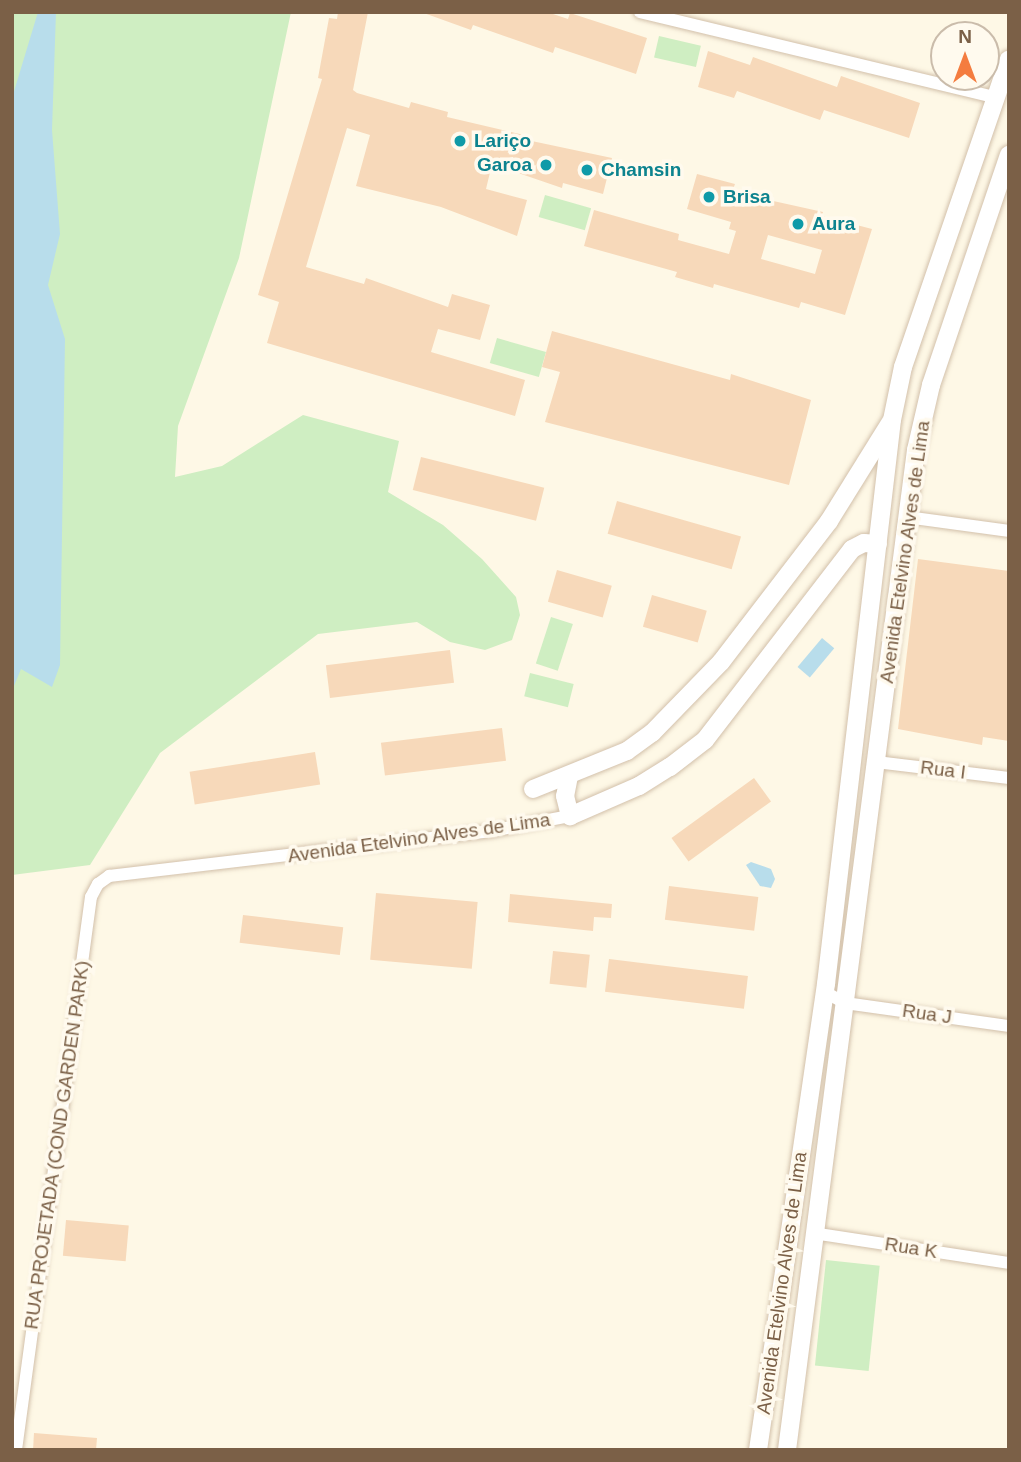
<!DOCTYPE html>
<html>
<head>
<meta charset="utf-8">
<style>
  body { margin:0 }
  #map { position:relative; width:1021px; height:1462px; overflow:hidden; background:#fef8e6; font-family:Arial,sans-serif }
  div>[style] { position:absolute }
  [style*='--x'] { left:calc(var(--x)*1px); top:calc(var(--y)*1px); width:calc(var(--w)*1px); rotate:calc(var(--a)*1deg) }
  .green>* { inset:0; background:#cfeec2; transform-origin:0 0 }
  .water>* { inset:0; background:#b8ddeb; transform-origin:0 0 }
  .building>* { inset:0; background:#f7d9ba; transform-origin:0 0 }
  .roads { filter:drop-shadow(0 0 2px #d2c0aa) drop-shadow(0 0 2px #d2c0aa) }
  .street>* { height:12px; margin:-6px; padding:0 6px; transform-origin:6px; border-radius:6px; background:#fff }
  .secondary>* { height:18px; margin:-9px; padding:0 9px; transform-origin:9px; border-radius:9px; background:#fff }
  .dots>* { width:19px; height:19px; translate:-50% -50%; box-sizing:border-box; border:4px solid #fffaee; border-radius:50% }
  span { translate:-50% -50%; white-space:nowrap; text-align:center; line-height:1.15; -webkit-text-stroke:7px #fffaee; paint-order:stroke }
  .culture-label { font-size:19px; color:#0d838f; font-weight:700 }
  .left { translate:0 -50%; text-align:left }
  .right { translate:-100% -50%; text-align:right }
  .street-label { font-size:19px; color:#7b6047 }
  .frame { position:absolute; inset:0; border:14px solid #7b6047; pointer-events:none }
  .north { position:absolute; left:930px; top:21px; width:70px; height:70px; box-sizing:border-box; background:#fffaee; border:2px solid #cabcab; border-radius:50%; rotate:0deg; font-size:19px; font-weight:700; line-height:28px; text-align:center; color:#7b6047 }
  .north::after { content:''; display:block; margin:auto; width:24px; height:32px; background:#f47c3f; clip-path:polygon(50% 0,100% 100%,50% 72%,0 100%) }
</style>
</head>
<body>
<div id="map">
  <div class="green">
    <div style="clip-path:polygon(12px 12px,291px 12px,239px 258px,178px 426px,175px 477px,222px 466px,303px 415px,399px 441px,388px 492px,443px 525px,482px 559px,516px 597px,520px 615px,512px 640px,485px 650px,450px 642px,417px 622px,318px 634px,160px 753px,90px 865px,12px 875px)"></div>
    <div style="left:659px;top:36px;width:43px;height:22px;rotate:13deg"></div>
    <div style="left:545px;top:195px;width:48px;height:23px;rotate:16deg"></div>
    <div style="left:497px;top:338px;width:51px;height:26px;rotate:16deg"></div>
    <div style="left:551px;top:617px;width:23px;height:49px;rotate:18deg"></div>
    <div style="left:530px;top:673px;width:45px;height:24px;rotate:14deg"></div>
    <div style="left:826px;top:1260px;width:54px;height:106px;rotate:6deg"></div>
  </div>
  <div class="water">
    <div style="clip-path:polygon(38px 12px,56px 12px,52px 130px,60px 234px,48px 285px,65px 339px,60px 665px,52px 687px,21px 669px,12px 691px,12px 98px)"></div>
    <div style="left:822px;top:638px;width:16px;height:38px;rotate:40deg"></div>
    <div style="clip-path:polygon(751px 862px,771px 869px,775px 879px,771px 888px,760px 886px,746px 865px)"></div>
  </div>
  <div class="building">
    <div style="clip-path:polygon(338px 12px,368px 12px,353px 90px,357px 93px,409px 108px,411px 102px,448px 112px,447px 117px,528px 136px,527px 140px,612px 158px,603px 194px,563px 183px,562px 188px,492px 164px,486px 189px,527px 200px,517px 236px,441px 207px,356px 186px,370px 135px,347px 128px,306px 267px,364px 284px,366px 278px,448px 307px,452px 294px,490px 305px,480px 340px,438px 329px,431px 352px,525px 380px,515px 416px,267px 343px,279px 302px,258px 295px,322px 79px,318px 78px,329px 18px,337px 19px)"></div>
    <div style="clip-path:polygon(421px 12px,547px 12px,568px 19px,570px 13px,647px 38px,636px 74px,555px 47px,553px 53px,473px 25px,471px 30px)"></div>
    <div style="clip-path:polygon(708px 51px,750px 65px,753px 57px,837px 87px,841px 76px,920px 103px,909px 138px,824px 110px,820px 120px,737px 91px,734px 98px,698px 87px)"></div>
    <div style="clip-path:polygon(evenodd,697px 174px,735px 184px,732px 192px,823px 212px,822px 216px,872px 229px,845px 315px,801px 302px,799px 308px,714px 284px,713px 288px,675px 277px,677px 272px,584px 246px,594px 210px,679px 234px,678px 240px,729px 254px,736px 231px,729px 229px,731px 222px,687px 209px,697px 174px,768px 235px,822px 250px,815px 274px,761px 259px,768px 235px)"></div>
    <div style="clip-path:polygon(552px 331px,730px 380px,731px 374px,811px 400px,789px 485px,545px 422px,560px 372px,542px 367px)"></div>
    <div style="left:421px;top:457px;width:127px;height:34px;rotate:14deg"></div>
    <div style="left:617px;top:501px;width:129px;height:34px;rotate:16deg"></div>
    <div style="clip-path:polygon(918px 559px,1009px 571px,1009px 741px,983px 737px,982px 745px,898px 729px)"></div>
    <div style="left:557px;top:570px;width:57px;height:33px;rotate:16deg"></div>
    <div style="left:652px;top:595px;width:57px;height:33px;rotate:16deg"></div>
    <div style="left:450px;top:650px;width:33px;height:125px;rotate:83deg"></div>
    <div style="left:502px;top:728px;width:33px;height:122px;rotate:83deg"></div>
    <div style="left:315px;top:752px;width:33px;height:127px;rotate:81deg"></div>
    <div style="left:754px;top:778px;width:29px;height:102px;rotate:54deg"></div>
    <div style="left:669px;top:886px;width:90px;height:34px;rotate:7deg"></div>
    <div style="left:376px;top:893px;width:102px;height:67px;rotate:5deg"></div>
    <div style="clip-path:polygon(510px 894px,612px 904px,611px 918px,594px 917px,593px 931px,508px 922px)"></div>
    <div style="left:243px;top:915px;width:101px;height:28px;rotate:7deg"></div>
    <div style="left:553px;top:951px;width:37px;height:33px;rotate:6deg"></div>
    <div style="left:609px;top:959px;width:140px;height:33px;rotate:7deg"></div>
    <div style="left:66px;top:1220px;width:63px;height:36px;rotate:5deg"></div>
    <div style="clip-path:polygon(34px 1433px,97px 1438px,96px 1450px,33px 1450px)"></div>
  </div>
  <div class="roads">
    <div class="street">
      <div style="--x:640;--y:12;--w:365;--a:13.5"></div>
      <div style="--x:907;--y:517;--w:103;--a:7.8"></div>
      <div style="--x:876;--y:762;--w:134;--a:6.9"></div>
      <div style="--x:825;--y:992;--w:23;--a:29"></div>
      <div style="--x:845;--y:1003;--w:166;--a:8"></div>
      <div style="--x:813;--y:1233;--w:198;--a:8.7"></div>
      <div style="--x:16;--y:1450;--w:558;--a:-82.28"></div>
      <div style="--x:91;--y:897;--w:15;--a:-62"></div>
      <div style="--x:98;--y:884;--w:14;--a:-36"></div>
      <div style="--x:109;--y:876;--w:385;--a:-6.7"></div>
      <div style="--x:491;--y:831;--w:80;--a:-10.8"></div>
    </div>
    <div class="secondary">
      <div style="--x:569;--y:776;--w:20;--a:101"></div>
      <div style="--x:565;--y:796;--w:21;--a:76"></div>
      <div style="--x:570;--y:816;--w:75;--a:-23.5"></div>
      <div style="--x:639;--y:786;--w:36;--a:-32"></div>
      <div style="--x:670;--y:767;--w:44;--a:-37.6"></div>
      <div style="--x:705;--y:740;--w:241;--a:-52.4"></div>
      <div style="--x:852;--y:549;--w:13;--a:-27"></div>
      <div style="--x:864;--y:543;--w:14;--a:4"></div>
      <div style="--x:533;--y:789;--w:101;--a:-22"></div>
      <div style="--x:627;--y:751;--w:31;--a:-36"></div>
      <div style="--x:652;--y:733;--w:99;--a:-45.8"></div>
      <div style="--x:721;--y:662;--w:178;--a:-52.5"></div>
      <div style="--x:829;--y:521;--w:115;--a:-58.1"></div>
      <div style="--x:758;--y:1450;--w:471;--a:-81.7"></div>
      <div style="--x:826;--y:984;--w:568;--a:-83.33"></div>
      <div style="--x:892;--y:420;--w:54;--a:-78.3"></div>
      <div style="--x:903;--y:367;--w:325;--a:-71"></div>
      <div style="--x:787;--y:1450;--w:1008;--a:-82.65"></div>
      <div style="--x:916;--y:450;--w:67;--a:-77"></div>
      <div style="--x:931;--y:385;--w:243;--a:-71.3"></div>
    </div>
  </div>
  <div class="dots">
    <div style="left:460px;top:141px;background:#0f9aa8"></div>
    <div style="left:546px;top:165px;background:#0f9aa8"></div>
    <div style="left:587px;top:170px;background:#0f9aa8"></div>
    <div style="left:709px;top:197px;background:#0f9aa8"></div>
    <div style="left:798px;top:224px;background:#0f9aa8"></div>
  </div>
  <div class="culture-label">
    <span class="left" style="left:474px;top:141px">Lariço</span>
    <span class="right" style="left:532px;top:165px">Garoa</span>
    <span class="left" style="left:601px;top:170px">Chamsin</span>
    <span class="left" style="left:723px;top:197px">Brisa</span>
    <span class="left" style="left:812px;top:224px">Aura</span>
  </div>
  <div class="street-label">
    <span style="left:905px;top:552px;rotate:-82deg">Avenida Etelvino Alves de Lima</span>
    <span style="left:943px;top:770px;rotate:7deg">Rua I</span>
    <span style="left:419px;top:838px;rotate:-8deg">Avenida Etelvino Alves de Lima</span>
    <span style="left:927px;top:1014px;rotate:8deg">Rua J</span>
    <span style="left:57px;top:1145px;rotate:-82deg">RUA PROJETADA (COND GARDEN PARK)</span>
    <span style="left:911px;top:1248px;rotate:9deg">Rua K</span>
    <span style="left:782px;top:1283px;rotate:-82deg">Avenida Etelvino Alves de Lima</span>
  </div>
  <div class="frame"></div>
  <div class="north">N</div>
</div>
</body>
</html>
